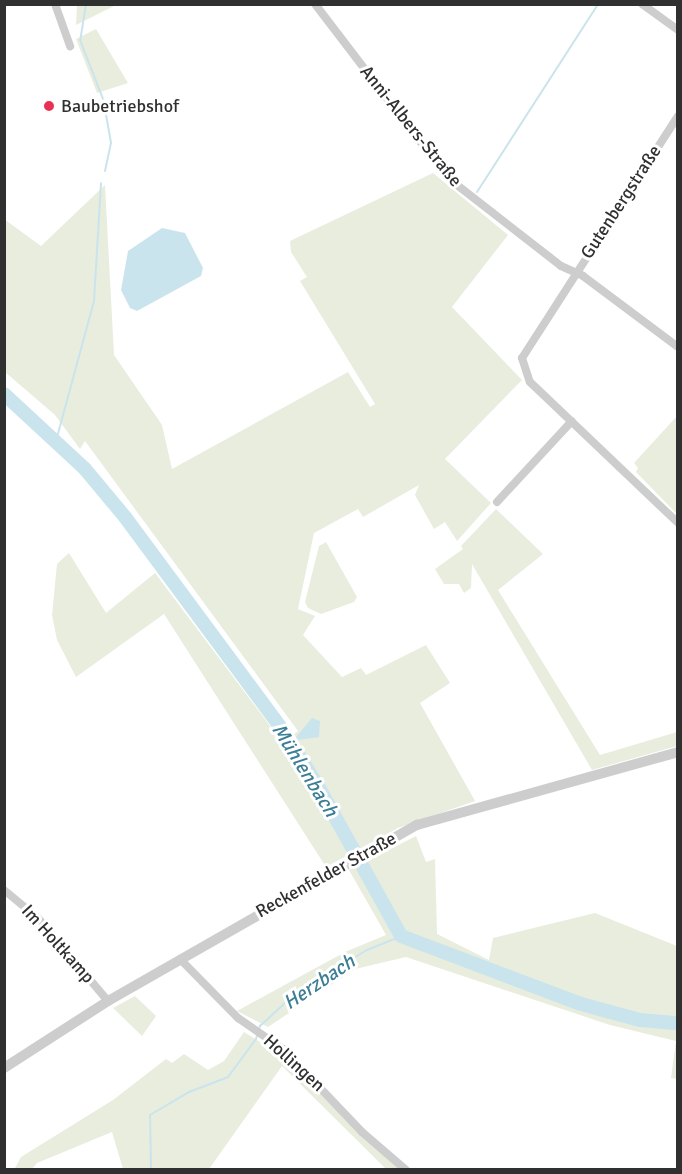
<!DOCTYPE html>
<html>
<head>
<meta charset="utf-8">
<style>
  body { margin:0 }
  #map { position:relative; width:682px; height:1174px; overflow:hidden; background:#fff; font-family:Signika,sans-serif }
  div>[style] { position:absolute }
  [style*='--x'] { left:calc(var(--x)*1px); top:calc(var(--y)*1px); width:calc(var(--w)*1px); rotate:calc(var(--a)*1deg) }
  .green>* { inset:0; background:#e8edde }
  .water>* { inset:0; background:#cae4ed }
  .stream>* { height:2px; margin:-1px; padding:0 1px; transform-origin:1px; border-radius:1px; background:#cae4ed }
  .river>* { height:14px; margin:-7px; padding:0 7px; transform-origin:7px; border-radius:7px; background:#cae4ed }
  .minor>* { height:8px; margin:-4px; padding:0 4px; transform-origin:4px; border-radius:4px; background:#cdcdcd }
  .tertiary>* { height:10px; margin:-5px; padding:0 5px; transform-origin:5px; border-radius:5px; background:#cdcdcd }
  .dots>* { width:16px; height:16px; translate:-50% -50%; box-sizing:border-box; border:3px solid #fff; border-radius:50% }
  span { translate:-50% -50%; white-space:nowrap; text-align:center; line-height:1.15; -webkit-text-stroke:6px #fff; paint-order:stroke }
  .poi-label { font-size:18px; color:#303030 }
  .left { translate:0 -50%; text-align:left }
  .street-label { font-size:18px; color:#303030 }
  .water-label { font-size:20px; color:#3c7e95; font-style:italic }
  .frame { position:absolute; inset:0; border:6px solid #303030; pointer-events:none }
</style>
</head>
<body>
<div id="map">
  <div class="green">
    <div style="clip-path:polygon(77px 5px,77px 4px,116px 5px,76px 25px)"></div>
    <div style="clip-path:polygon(96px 29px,128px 83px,97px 93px,76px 39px)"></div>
    <div style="clip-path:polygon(433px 173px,508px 235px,452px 307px,522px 380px,445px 459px,491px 503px,457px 541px,445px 522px,434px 529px,415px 495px,419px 485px,363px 517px,358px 509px,314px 533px,298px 609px,315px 616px,303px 635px,342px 677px,361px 668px,366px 675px,426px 645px,450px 683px,420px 703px,475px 801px,398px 828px,326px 867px,164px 614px,76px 677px,57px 640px,52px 615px,57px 564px,69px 553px,106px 613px,155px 573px,283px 743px,298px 731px,85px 441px,80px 449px,55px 415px,5px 372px,4px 219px,41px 246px,105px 185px,114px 355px,162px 425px,172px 469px,348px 372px,370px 407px,375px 404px,300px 281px,307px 277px,291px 252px,290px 241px)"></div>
    <div style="clip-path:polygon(677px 416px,677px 514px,636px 472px,638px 468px,634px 463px)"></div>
    <div style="clip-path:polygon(496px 509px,543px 554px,498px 590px,600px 755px,677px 732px,677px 746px,592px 770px,472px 564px,471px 588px,464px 593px,459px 584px,444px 584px,435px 569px,463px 549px,461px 546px)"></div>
    <div style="clip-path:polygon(326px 542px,357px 597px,354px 602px,321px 614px,308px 608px,305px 602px,319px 546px)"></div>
    <div style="clip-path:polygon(416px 836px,426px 862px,435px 859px,437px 934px,489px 960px,493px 938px,595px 913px,677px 946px,677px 1079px,671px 1078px,676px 1041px,610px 1025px,406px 957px,355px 969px,268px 1027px,237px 1011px,345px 952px,386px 935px,349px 870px)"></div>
    <div style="clip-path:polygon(135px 996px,156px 1016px,142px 1036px,113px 1008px)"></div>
    <div style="clip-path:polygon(244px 1032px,286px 1058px,405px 1169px,386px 1169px,282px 1066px,209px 1169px,123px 1169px,112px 1132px,37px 1163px,32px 1169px,14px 1170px,21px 1157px,113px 1100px,166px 1059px,172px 1063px,184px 1054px,208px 1070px,224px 1061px)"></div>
  </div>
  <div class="water">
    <div style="clip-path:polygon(162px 228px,185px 233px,203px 268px,201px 276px,137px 311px,130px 308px,121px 290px,128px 251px)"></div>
    <div style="clip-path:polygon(312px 718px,320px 721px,319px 737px,298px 740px,296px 737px)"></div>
  </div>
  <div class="stream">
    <div style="--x:86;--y:4;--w:36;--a:99"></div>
    <div style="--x:80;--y:40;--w:63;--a:68.7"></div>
    <div style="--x:105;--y:171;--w:29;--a:-78"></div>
    <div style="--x:111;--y:143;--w:28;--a:-100"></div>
    <div style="--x:477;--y:192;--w:224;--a:-57.2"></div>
    <div style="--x:56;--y:441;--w:145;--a:-74.8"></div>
    <div style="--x:94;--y:301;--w:118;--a:-86.6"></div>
    <div style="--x:151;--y:1170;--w:55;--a:-91"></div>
    <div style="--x:150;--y:1115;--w:45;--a:-30.5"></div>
    <div style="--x:189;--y:1092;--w:42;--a:-21"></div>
    <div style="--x:228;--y:1077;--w:47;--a:-53.6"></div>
    <div style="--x:256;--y:1039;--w:14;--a:-73"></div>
    <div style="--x:260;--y:1026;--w:50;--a:-42.6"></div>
    <div style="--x:297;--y:992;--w:82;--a:-31"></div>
    <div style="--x:367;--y:950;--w:37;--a:-22"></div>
  </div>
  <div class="river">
    <div style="--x:4;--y:394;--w:110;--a:42.8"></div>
    <div style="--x:85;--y:469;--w:62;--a:50.2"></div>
    <div style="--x:125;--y:517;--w:267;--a:53.5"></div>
    <div style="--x:284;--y:732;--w:64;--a:57.8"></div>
    <div style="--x:318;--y:786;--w:171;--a:61"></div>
    <div style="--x:401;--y:936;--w:192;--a:20.7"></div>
    <div style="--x:581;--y:1004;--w:61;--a:15.2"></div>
    <div style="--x:640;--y:1020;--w:38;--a:5"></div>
  </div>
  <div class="minor">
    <div style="--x:55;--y:4;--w:45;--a:70.3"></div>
    <div style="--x:315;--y:4;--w:219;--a:52.6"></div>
    <div style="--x:448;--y:178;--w:143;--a:37.9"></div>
    <div style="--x:561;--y:266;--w:24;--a:24"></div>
    <div style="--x:583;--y:276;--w:119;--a:36.8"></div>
    <div style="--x:642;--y:4;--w:44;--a:35.8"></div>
    <div style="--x:678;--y:116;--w:288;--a:122.8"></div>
    <div style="--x:522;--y:358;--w:25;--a:72"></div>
    <div style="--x:530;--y:382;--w:204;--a:43.6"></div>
    <div style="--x:497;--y:502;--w:110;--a:-47.2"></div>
    <div style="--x:4;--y:890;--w:44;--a:39.5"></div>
    <div style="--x:38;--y:918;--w:109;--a:49.9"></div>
    <div style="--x:180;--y:959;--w:83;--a:45.5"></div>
    <div style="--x:238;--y:1018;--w:55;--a:34.6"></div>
    <div style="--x:283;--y:1049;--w:115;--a:46.4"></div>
    <div style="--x:362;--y:1132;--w:58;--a:40.8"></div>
  </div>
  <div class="tertiary">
    <div style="--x:4;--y:1068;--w:124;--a:-32.8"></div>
    <div style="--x:108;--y:1001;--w:356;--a:-29.7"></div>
    <div style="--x:417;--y:825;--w:271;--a:-15.6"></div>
  </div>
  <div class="dots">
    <div style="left:49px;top:106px;background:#e93156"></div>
  </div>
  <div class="poi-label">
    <span class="left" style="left:61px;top:106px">Baubetriebshof</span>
  </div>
  <div class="street-label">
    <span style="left:411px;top:126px;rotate:51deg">Anni-Albers-Straße</span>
    <span style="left:621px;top:202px;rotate:-57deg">Gutenbergstraße</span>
    <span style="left:326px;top:875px;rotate:-29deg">Reckenfelder Straße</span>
    <span style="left:58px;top:944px;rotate:48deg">Im Holtkamp</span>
    <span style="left:294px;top:1063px;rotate:42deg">Hollingen</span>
  </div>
  <div class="water-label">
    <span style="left:305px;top:770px;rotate:58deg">Mühlenbach</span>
    <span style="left:319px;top:982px;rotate:-34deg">Herzbach</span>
  </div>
  <div class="frame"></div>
</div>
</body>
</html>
